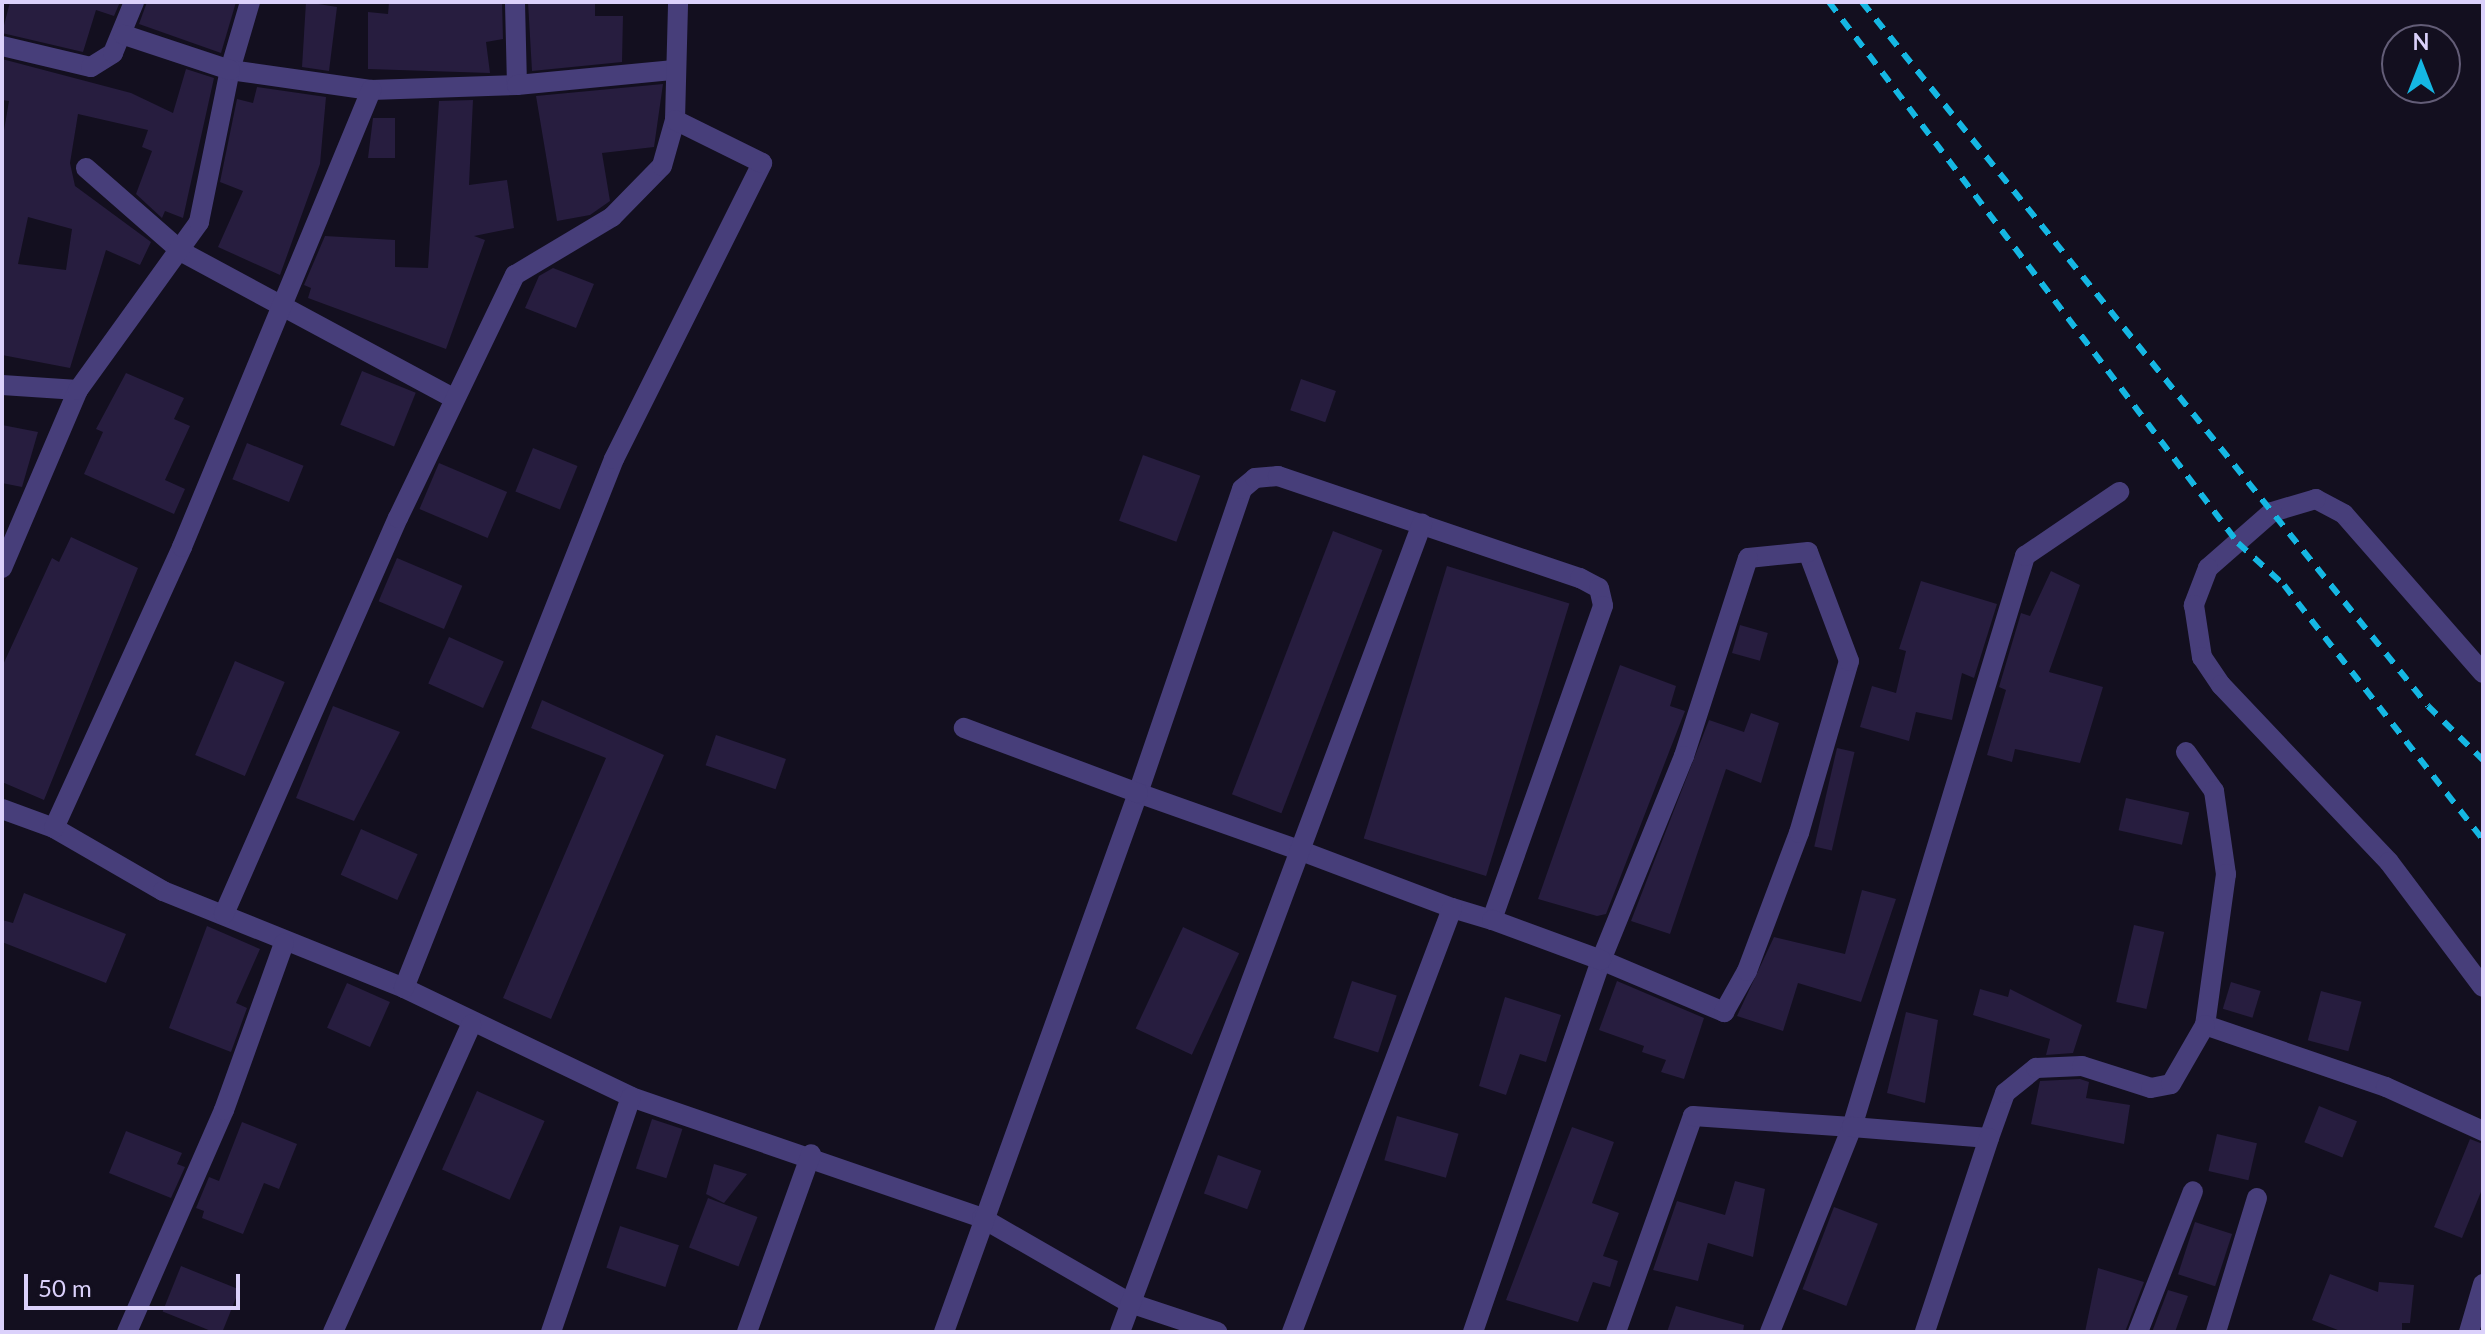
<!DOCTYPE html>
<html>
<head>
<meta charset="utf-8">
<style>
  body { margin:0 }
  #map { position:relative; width:2485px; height:1334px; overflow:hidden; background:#130f1f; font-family:Lato,sans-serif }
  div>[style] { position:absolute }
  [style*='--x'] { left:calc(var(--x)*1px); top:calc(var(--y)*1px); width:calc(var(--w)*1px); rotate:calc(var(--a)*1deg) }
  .building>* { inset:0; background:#271d3f; transform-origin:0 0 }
  .minor>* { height:20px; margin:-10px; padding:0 10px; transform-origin:10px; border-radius:10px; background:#473e7a }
  .rail>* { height:6px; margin-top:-3px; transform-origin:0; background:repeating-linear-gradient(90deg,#15b7e3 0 12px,transparent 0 22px) }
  span { translate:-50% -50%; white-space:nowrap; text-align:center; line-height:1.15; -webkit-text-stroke:6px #130f1f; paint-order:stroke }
  .frame { position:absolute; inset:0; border:4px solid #dbd1fb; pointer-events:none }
  .north { position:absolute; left:2381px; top:24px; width:80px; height:80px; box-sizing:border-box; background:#130f1f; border:2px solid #635d77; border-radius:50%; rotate:0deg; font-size:22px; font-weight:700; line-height:32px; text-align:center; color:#dbd1fb }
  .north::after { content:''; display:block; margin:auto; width:28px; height:36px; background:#15b7e3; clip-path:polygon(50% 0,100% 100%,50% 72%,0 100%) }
  .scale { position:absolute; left:24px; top:1274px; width:216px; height:36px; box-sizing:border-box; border:4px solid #dbd1fb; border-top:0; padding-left:10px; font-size:24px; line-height:28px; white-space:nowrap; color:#dbd1fb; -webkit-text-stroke:6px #130f1f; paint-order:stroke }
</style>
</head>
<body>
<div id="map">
  <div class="building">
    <div style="clip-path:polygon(10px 2px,88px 4px,120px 2px,114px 16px,96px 10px,83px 52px,2px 33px)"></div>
    <div style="clip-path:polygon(147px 2px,236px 2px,221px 53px,139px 24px)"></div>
    <div style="clip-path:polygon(306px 2px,337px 7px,329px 71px,302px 67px)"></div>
    <div style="clip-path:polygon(389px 2px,502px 2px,503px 39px,486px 42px,490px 73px,368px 69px,368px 12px,388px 14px)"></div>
    <div style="clip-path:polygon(528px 2px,595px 2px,595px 16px,623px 16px,622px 62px,532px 71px)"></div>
    <div style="clip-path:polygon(evenodd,2px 59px,131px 93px,173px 113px,186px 69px,214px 78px,183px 218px,165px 211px,162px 218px,136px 194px,152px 151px,142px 147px,148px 130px,78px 114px,70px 163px,75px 186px,151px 242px,140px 265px,106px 250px,70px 368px,2px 355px,2px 142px,9px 101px,2px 100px,2px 59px,28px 217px,72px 229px,66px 270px,18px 264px,28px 217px)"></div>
    <div style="clip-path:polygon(663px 84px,654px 147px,602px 153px,610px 201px,590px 215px,557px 221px,536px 96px)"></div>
    <div style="clip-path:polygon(257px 87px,326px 97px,320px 164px,280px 275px,218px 247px,243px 191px,220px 182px,237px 99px,253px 103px)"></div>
    <div style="clip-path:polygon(473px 100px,469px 185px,507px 180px,514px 228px,474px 236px,485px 240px,446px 349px,308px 298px,311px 288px,304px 285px,325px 236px,395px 240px,395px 267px,428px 268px,439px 101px)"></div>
    <div style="clip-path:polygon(373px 118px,395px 118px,395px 158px,368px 158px)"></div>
    <div style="clip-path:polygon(553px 268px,594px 284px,576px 328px,525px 308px,539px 276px)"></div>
    <div style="left:362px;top:371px;width:58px;height:58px;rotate:22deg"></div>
    <div style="clip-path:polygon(126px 373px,184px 398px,174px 419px,190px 426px,165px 480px,185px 489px,174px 514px,84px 474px,103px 432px,96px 429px)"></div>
    <div style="left:1301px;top:379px;width:37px;height:33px;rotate:19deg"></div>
    <div style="clip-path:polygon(2px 425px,38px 432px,22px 487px,2px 483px)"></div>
    <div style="left:247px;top:443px;width:61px;height:39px;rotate:22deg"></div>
    <div style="left:533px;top:448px;width:48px;height:47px;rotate:22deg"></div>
    <div style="left:1143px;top:455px;width:61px;height:70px;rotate:20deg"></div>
    <div style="left:439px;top:463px;width:74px;height:50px;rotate:23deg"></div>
    <div style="left:1333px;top:531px;width:53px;height:282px;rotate:21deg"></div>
    <div style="clip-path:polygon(71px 537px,138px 568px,44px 800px,2px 782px,2px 667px,52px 558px,59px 562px)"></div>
    <div style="left:397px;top:558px;width:71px;height:47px;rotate:23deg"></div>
    <div style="left:1447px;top:566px;width:128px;height:285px;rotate:17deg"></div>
    <div style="clip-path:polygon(2051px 571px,2080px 585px,2049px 672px,2103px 687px,2080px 763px,2015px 749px,2012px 762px,1987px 755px,2006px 690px,1999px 687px,2021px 613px,2030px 616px)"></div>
    <div style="clip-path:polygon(1921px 581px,1997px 604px,1974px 678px,1962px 673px,1952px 720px,1916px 712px,1909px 741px,1860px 727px,1872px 686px,1896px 693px,1906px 651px,1899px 649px)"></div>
    <div style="left:1740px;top:625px;width:29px;height:29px;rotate:16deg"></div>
    <div style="left:449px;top:637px;width:60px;height:51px;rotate:24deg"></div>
    <div style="left:235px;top:661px;width:54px;height:102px;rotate:23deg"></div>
    <div style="clip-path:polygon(1620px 665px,1676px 686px,1670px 706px,1685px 711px,1606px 914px,1597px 916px,1538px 899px)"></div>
    <div style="clip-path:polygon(542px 700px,664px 755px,551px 1019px,503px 998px,606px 758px,531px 728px)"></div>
    <div style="clip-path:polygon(333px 706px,400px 732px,354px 821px,296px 798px)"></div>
    <div style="clip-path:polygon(1751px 713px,1779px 723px,1761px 783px,1726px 769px,1670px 934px,1631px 921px,1709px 720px,1744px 732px)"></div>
    <div style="left:716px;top:735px;width:74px;height:32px;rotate:19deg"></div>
    <div style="left:1837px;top:748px;width:18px;height:101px;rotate:13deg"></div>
    <div style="left:2126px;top:798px;width:65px;height:33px;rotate:13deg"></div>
    <div style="left:361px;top:829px;width:62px;height:50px;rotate:24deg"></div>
    <div style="clip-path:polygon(1862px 890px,1896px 899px,1861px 1002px,1798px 983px,1783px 1031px,1737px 1016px,1774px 937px,1845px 954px)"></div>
    <div style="clip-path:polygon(24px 893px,126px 934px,106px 983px,2px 942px,2px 920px,13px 923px)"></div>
    <div style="left:2134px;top:925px;width:31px;height:79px;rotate:13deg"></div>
    <div style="clip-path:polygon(207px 926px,260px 949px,236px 1003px,247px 1008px,231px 1052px,169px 1028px)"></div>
    <div style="left:1183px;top:927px;width:62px;height:112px;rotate:25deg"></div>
    <div style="left:1352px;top:981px;width:47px;height:60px;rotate:18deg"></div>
    <div style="clip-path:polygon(1617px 981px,1704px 1018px,1684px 1079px,1661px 1072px,1666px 1060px,1642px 1052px,1644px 1046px,1599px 1030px)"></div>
    <div style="left:2231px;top:982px;width:31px;height:28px;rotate:17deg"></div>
    <div style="left:347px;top:983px;width:47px;height:49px;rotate:24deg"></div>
    <div style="clip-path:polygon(1980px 989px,2008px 997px,2010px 989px,2082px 1025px,2073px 1053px,2046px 1055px,2050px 1039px,1973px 1015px)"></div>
    <div style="left:2321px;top:991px;width:42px;height:51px;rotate:15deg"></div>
    <div style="clip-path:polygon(1505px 997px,1561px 1015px,1546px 1062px,1520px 1054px,1506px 1095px,1479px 1086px)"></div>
    <div style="clip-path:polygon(1906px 1012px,1938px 1020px,1925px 1103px,1887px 1093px)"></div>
    <div style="clip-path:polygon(2080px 1079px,2089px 1082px,2086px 1098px,2130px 1105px,2124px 1144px,2031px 1124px,2040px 1081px)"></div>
    <div style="left:477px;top:1091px;width:74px;height:86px;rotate:24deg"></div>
    <div style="left:2319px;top:1106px;width:41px;height:39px;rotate:22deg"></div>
    <div style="left:1397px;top:1116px;width:64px;height:46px;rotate:16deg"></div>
    <div style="left:652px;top:1119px;width:32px;height:52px;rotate:18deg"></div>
    <div style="clip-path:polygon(242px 1122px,297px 1144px,279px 1189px,264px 1183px,243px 1234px,202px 1218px,204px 1211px,196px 1208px,209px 1177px,219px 1181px)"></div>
    <div style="clip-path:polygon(1572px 1127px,1614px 1142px,1592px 1203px,1619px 1213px,1603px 1256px,1618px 1261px,1610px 1287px,1593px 1282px,1578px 1322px,1506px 1300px)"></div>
    <div style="clip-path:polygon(126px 1131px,182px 1153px,177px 1164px,185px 1167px,171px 1198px,109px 1173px)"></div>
    <div style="left:2217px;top:1134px;width:41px;height:38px;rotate:13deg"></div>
    <div style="clip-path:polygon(2470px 1139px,2483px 1144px,2483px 1187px,2462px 1238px,2434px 1227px)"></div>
    <div style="left:1218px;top:1155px;width:46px;height:41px;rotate:20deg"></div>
    <div style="clip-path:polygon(714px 1164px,747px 1174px,724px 1203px,706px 1194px)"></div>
    <div style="clip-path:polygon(1735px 1181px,1765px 1189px,1753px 1257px,1708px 1243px,1698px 1281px,1653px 1270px,1677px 1201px,1725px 1215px)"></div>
    <div style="left:708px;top:1198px;width:53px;height:53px;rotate:21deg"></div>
    <div style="left:1834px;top:1207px;width:47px;height:88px;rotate:21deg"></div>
    <div style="left:2195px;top:1222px;width:39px;height:55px;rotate:18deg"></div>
    <div style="left:620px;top:1226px;width:62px;height:44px;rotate:18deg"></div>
    <div style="left:181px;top:1266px;width:63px;height:49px;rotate:22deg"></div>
    <div style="clip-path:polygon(2098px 1268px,2144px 1282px,2125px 1332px,2085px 1332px)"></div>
    <div style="clip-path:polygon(2330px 1274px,2378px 1292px,2379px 1282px,2414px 1285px,2410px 1323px,2402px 1323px,2402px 1332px,2343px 1332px,2312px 1320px)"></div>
    <div style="clip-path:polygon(2168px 1290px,2188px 1296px,2175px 1332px,2152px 1332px)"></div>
    <div style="clip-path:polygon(1676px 1306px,1744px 1325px,1743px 1332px,1667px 1332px)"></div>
  </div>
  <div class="minor">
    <div style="--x:250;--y:2;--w:71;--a:106.4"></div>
    <div style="--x:230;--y:70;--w:142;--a:8.1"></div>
    <div style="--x:371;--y:90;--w:146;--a:-2"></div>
    <div style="--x:517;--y:85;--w:83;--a:-91.4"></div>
    <div style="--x:2;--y:46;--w:91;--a:13.3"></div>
    <div style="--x:91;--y:67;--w:26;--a:-32"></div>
    <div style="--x:113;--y:53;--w:55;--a:-67.6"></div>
    <div style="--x:517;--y:85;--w:158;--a:-5.5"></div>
    <div style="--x:86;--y:168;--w:128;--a:41.2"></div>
    <div style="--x:182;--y:252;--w:308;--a:28.3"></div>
    <div style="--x:2;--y:385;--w:76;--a:3.8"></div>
    <div style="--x:2;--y:568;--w:194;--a:-66.9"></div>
    <div style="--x:78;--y:390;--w:207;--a:-54.2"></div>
    <div style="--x:199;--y:222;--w:155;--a:-78.5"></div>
    <div style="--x:230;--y:70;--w:112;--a:-161.7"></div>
    <div style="--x:2483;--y:673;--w:211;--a:-131.2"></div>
    <div style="--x:2344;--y:514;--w:32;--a:-152"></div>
    <div style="--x:2316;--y:499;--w:46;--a:163.5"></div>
    <div style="--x:2272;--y:512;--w:85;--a:138.8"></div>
    <div style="--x:2208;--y:568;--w:40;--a:111"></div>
    <div style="--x:2194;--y:605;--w:53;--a:81.3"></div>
    <div style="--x:2202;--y:657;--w:34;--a:56"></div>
    <div style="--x:2221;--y:685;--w:244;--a:46.5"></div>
    <div style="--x:2389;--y:862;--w:156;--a:53.1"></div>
    <div style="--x:2186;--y:752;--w:48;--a:54.3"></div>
    <div style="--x:2214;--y:791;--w:84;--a:81.8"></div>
    <div style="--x:2226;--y:874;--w:152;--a:97.9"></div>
    <div style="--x:2205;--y:1025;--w:191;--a:18.9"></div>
    <div style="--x:2386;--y:1087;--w:107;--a:24.4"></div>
    <div style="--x:2;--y:809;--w:55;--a:20.1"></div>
    <div style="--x:54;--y:828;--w:126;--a:30"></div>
    <div style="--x:163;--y:891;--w:260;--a:21.9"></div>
    <div style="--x:404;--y:988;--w:252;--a:25.6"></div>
    <div style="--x:631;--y:1097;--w:371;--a:19"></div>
    <div style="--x:982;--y:1218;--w:171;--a:29.9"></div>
    <div style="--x:1130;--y:1303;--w:92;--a:18.4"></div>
    <div style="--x:54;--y:828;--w:309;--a:-65.5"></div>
    <div style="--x:182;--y:547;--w:495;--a:-67.5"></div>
    <div style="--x:224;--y:914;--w:433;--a:-66.3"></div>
    <div style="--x:398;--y:518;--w:270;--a:-64.3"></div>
    <div style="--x:515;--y:275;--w:113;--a:-30.9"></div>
    <div style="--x:612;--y:217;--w:71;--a:-45.6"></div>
    <div style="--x:662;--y:166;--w:48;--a:-74.2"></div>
    <div style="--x:675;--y:120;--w:118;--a:-88.5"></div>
    <div style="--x:404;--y:988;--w:569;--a:-68.35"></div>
    <div style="--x:614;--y:459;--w:331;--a:-63.4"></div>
    <div style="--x:762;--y:163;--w:97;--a:-153.7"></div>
    <div style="--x:1989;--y:1138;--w:48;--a:-70.4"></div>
    <div style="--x:2005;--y:1093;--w:40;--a:-39"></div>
    <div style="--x:2036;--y:1068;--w:46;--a:-2.5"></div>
    <div style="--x:2082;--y:1066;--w:72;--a:17.7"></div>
    <div style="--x:2151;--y:1088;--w:20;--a:-11"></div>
    <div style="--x:2171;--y:1084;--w:68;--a:-60"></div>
    <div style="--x:127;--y:1332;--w:242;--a:-66.4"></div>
    <div style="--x:224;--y:1110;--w:177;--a:-70.2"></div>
    <div style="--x:333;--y:1332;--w:337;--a:-65.8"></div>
    <div style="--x:551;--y:1332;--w:248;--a:-71.2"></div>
    <div style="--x:747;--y:1332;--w:189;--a:-70.2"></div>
    <div style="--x:944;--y:1332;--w:573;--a:-70.2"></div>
    <div style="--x:1138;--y:793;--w:321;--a:-71.1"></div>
    <div style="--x:1242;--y:489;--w:17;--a:-40"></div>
    <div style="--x:1255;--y:478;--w:23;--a:-5"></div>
    <div style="--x:1278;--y:476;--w:319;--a:18.7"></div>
    <div style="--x:1580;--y:578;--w:21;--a:28"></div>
    <div style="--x:1599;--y:588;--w:18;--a:77"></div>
    <div style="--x:1603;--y:606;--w:333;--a:109.5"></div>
    <div style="--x:1492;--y:920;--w:42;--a:-163.3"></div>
    <div style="--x:1452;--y:908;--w:167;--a:-159.3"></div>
    <div style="--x:1296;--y:849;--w:168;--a:-160.5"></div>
    <div style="--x:1138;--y:793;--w:186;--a:-159.5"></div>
    <div style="--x:1120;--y:1332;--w:863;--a:-69.51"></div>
    <div style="--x:1292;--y:1332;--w:453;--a:-69.3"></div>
    <div style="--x:1473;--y:1332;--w:393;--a:-71"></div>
    <div style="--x:1601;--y:960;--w:134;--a:22.9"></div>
    <div style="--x:1724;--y:1012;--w:47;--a:-60.7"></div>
    <div style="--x:1747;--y:971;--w:147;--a:-69.4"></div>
    <div style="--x:1799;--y:833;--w:179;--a:-73.8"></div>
    <div style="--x:1849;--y:661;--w:116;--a:-110.6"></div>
    <div style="--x:1808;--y:552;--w:60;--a:174.3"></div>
    <div style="--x:1748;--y:558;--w:208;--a:107.9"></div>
    <div style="--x:1684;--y:756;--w:220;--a:112.1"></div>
    <div style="--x:1601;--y:960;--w:116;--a:-159.8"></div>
    <div style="--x:1616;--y:1332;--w:229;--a:-70.4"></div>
    <div style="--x:1693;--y:1116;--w:159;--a:4"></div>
    <div style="--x:1852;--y:1127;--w:597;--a:-73.14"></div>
    <div style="--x:2025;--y:556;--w:114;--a:-34.2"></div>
    <div style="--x:1770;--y:1332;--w:221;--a:-68.2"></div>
    <div style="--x:1852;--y:1127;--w:137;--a:4.6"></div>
    <div style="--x:1989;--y:1138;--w:204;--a:108.3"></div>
    <div style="--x:2138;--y:1332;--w:151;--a:-68.7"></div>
    <div style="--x:2216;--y:1332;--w:140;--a:-73"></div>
    <div style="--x:2469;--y:1332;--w:50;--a:-73.7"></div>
  </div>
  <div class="rail">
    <div style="--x:1829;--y:2;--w:678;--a:52.91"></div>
    <div style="--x:2238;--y:543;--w:62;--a:42.4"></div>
    <div style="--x:2284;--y:585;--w:323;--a:52"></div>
    <div style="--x:1862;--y:2;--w:903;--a:51.2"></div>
    <div style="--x:2428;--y:706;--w:77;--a:44.5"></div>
  </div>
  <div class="frame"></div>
  <div class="north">N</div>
  <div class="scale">50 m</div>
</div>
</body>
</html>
